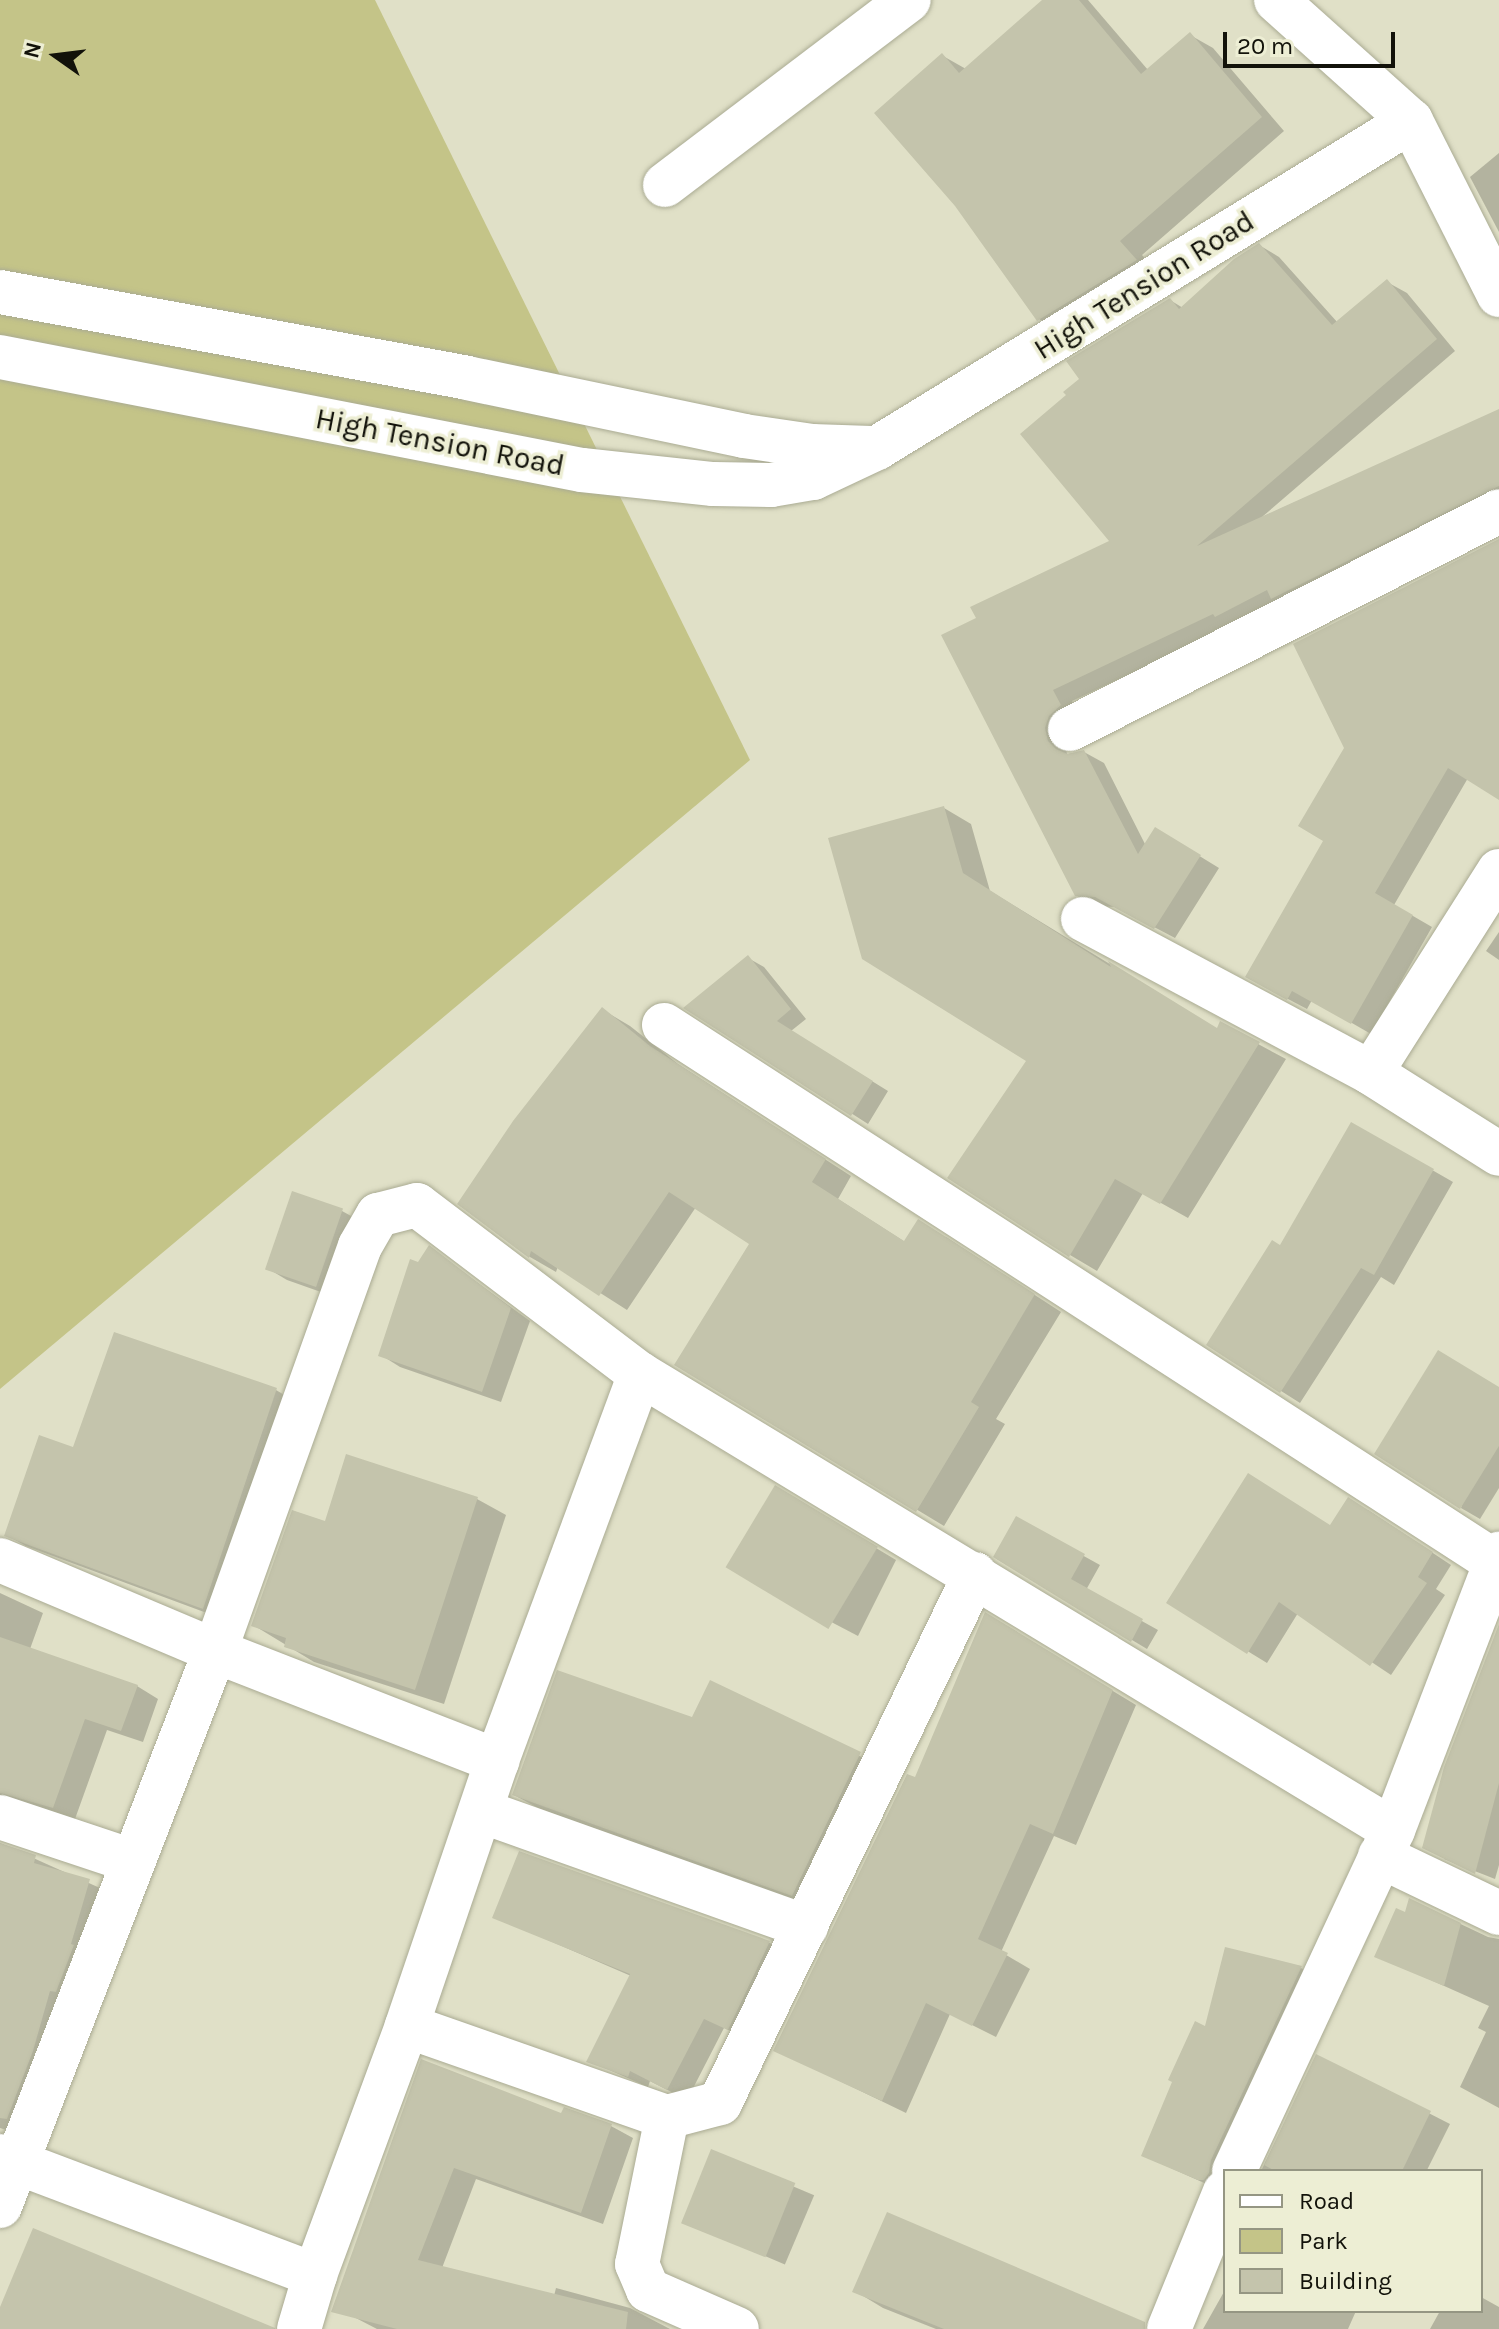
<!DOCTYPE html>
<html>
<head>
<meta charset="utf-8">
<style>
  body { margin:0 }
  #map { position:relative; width:1499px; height:2329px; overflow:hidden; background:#e0e0c7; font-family:Karla,sans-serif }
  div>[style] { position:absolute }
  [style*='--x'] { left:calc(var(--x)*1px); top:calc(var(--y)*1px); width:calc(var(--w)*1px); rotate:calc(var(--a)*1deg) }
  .green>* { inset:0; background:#c4c488 }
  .shadow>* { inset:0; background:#0003; transform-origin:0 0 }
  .building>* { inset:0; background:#c4c4ac; transform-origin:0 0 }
  .roads { filter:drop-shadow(0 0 2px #aaab93) drop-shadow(0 0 2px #aaab93) }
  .minor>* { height:44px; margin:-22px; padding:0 22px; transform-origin:22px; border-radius:22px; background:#fff }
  span { translate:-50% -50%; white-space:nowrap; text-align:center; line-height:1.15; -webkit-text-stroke:7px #edeed4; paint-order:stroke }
  .street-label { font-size:30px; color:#12120a }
  .legend { position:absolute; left:1223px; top:2169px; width:260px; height:144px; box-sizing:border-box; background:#edeed4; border:2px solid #959683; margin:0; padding:10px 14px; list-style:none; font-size:24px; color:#12120a }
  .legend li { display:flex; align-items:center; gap:16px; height:40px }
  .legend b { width:40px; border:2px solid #959683 }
  .north { position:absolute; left:16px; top:16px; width:80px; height:80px; -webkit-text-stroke:6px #edeed4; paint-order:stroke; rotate:284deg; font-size:22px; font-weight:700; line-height:32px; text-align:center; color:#12120a }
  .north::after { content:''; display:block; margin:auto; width:28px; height:36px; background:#12120a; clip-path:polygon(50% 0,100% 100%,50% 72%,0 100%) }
  .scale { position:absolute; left:1223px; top:32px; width:172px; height:36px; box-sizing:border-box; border:4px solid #12120a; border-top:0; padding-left:10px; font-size:24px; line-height:28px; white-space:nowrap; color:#12120a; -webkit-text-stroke:6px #edeed4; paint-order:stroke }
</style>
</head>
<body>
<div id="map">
  <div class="green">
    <div style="clip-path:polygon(0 0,375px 0,750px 760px,0 1389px)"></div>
  </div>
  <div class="shadow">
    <div style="clip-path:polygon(1045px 0,1088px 0,1148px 70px,1190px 35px,1213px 48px,1284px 131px,1142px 255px,1158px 273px,1061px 332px,1039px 319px,943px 56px,966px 69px)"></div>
    <div style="clip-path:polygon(1499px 153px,1499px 232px,1470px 177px)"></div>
    <div style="clip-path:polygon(1259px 245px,1279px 257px,1338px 323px,1387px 282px,1407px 293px,1455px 351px,1262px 517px,1499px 411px,1499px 502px,1072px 701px,1080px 717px,1064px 741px,1067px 754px,1084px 752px,1104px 763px,1146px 846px,1175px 841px,1219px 868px,1175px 938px,1116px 907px,1096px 906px,1076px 895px,978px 619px,1112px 542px,1170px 300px,1183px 308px)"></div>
    <div style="clip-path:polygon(1499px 541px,1499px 798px,1468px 778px,1394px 905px,1432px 927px,1371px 1034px,1312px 1000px,1307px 1009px,1267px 988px,1325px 840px)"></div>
    <div style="clip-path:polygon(944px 808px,971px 824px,990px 891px,1218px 1030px,1221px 1024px,1286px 1059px,1188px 1218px,1143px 1193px,1097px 1271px,1070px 1255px,1029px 1060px,864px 958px)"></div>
    <div style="clip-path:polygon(1499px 932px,1499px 960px,1486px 951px)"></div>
    <div style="clip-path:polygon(748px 958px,764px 967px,806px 1019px,791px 1031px,888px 1091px,868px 1124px,687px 1008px)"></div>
    <div style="clip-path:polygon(603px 1010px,630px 1026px,678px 1064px,851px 1176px,838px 1199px,905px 1242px,946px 1237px,1061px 1312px,996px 1419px,1005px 1424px,944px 1526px,677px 1365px,752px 1243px,696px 1207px,627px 1310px,558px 1266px,556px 1272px,530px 1257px,460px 1203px)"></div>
    <div style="clip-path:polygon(1352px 1124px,1453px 1182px,1394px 1285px,1381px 1277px,1300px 1403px,1208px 1345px,1281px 1247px)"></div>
    <div style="clip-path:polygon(293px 1194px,342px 1211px,362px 1222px,335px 1297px,287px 1280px,267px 1268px)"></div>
    <div style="clip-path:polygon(430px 1248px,530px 1321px,501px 1402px,400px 1367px,381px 1355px,418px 1264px)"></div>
    <div style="clip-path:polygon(115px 1334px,276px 1390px,296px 1402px,223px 1619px,26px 1546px,6px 1535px,74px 1449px)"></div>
    <div style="clip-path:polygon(1499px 1389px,1499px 1488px,1480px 1519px,1461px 1508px)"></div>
    <div style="clip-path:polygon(776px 1488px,896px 1560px,858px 1636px,753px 1581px)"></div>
    <div style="clip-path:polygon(477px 1499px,506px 1515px,444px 1704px,314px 1662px,253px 1625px,326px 1524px)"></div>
    <div style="clip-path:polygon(1368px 1510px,1451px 1565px,1436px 1589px,1445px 1595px,1391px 1675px,1298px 1613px,1267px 1663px,1169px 1603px)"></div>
    <div style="clip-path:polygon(1017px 1519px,1100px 1565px,1086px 1590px,1158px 1630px,1147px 1649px,997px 1559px)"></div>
    <div style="clip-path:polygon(0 1593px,43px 1613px,30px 1649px,137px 1686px,158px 1699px,143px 1742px,107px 1730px,75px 1819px,0 1818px)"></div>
    <div style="clip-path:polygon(1009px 1628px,1136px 1705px,1076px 1845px,1054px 1836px,1001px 1952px,1030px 1969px,996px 2037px,950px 2014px,906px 2113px,776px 2050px,916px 1780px)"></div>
    <div style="clip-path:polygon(711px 1683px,886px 1769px,818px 1909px,540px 1809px,514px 1795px,693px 1720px)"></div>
    <div style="clip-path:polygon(1499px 1706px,1499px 1865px,1495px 1879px,1444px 1859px)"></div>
    <div style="clip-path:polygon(0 1843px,111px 1893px,26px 2136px,0 2128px)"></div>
    <div style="clip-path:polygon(520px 1854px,770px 1943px,789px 1954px,748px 2039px,724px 2028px,687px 2100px,650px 2081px,648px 2087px,589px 2061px,631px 1976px,495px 1917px)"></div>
    <div style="clip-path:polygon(1410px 1900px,1488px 1937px,1499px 1939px,1499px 2108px,1460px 2087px,1486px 2032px,1478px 2028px,1489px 2006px,1377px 1956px,1406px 1914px)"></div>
    <div style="clip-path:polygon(1226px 1950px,1301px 1968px,1320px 1979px,1222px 2191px,1144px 2156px,1206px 2028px)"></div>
    <div style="clip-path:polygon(1317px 2056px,1450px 2124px,1427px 2170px,1261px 2171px)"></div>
    <div style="clip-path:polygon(562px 2116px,611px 2126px,633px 2138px,603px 2224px,476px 2179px,442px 2268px,554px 2296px,556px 2288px,630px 2308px,670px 2329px,377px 2329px,350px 2315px,399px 2138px)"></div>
    <div style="left:712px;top:2152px;width:111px;height:75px;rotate:23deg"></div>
    <div style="clip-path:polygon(1225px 2290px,1225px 2311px,1356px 2311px,1348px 2329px,1203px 2329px)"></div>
    <div style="clip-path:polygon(855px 2291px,1122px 2329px,936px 2329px,883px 2308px)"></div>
    <div style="clip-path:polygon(1481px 2297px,1499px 2307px,1499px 2329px,1430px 2329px,1440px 2311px,1481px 2311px)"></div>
  </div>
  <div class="building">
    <div style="clip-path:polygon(1042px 0,1079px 0,1141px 74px,1190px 32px,1262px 117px,1120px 241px,1137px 260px,1037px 321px,955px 206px,874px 113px,942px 53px,959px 73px)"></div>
    <div style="clip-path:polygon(1259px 243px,1332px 325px,1387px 279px,1437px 339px,1197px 546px,1499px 409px,1499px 486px,1271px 599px,1267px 590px,1215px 617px,1213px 614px,1053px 690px,1061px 705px,1049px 716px,1045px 728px,1048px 741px,1056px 749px,1068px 754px,1084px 750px,1138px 854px,1155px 827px,1201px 855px,1154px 929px,1095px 897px,1075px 896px,941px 635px,976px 618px,970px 607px,1109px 541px,1020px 434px,1066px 395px,1063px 392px,1079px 379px,1066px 361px,1170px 298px,1179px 309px,1234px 259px)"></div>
    <div style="clip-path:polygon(1499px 539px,1499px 800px,1448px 768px,1375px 893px,1413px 915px,1351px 1024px,1292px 991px,1287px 1000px,1245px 977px,1323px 841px,1298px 826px,1344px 748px,1293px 644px)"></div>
    <div style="clip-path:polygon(944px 806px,963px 873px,1111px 967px,1108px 961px,1217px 1028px,1220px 1021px,1260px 1042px,1160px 1204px,1115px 1179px,1069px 1257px,947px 1178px,1026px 1061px,862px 959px,828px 838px)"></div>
    <div style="clip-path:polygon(748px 955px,791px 1009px,777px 1021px,873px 1081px,851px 1116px,683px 1008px)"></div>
    <div style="clip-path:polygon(602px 1007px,650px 1046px,826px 1159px,812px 1182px,904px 1241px,918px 1219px,1035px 1294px,971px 1402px,979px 1407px,916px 1512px,674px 1365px,749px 1244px,669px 1192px,599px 1296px,531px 1251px,529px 1258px,457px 1204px,513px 1121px)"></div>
    <div style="clip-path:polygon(1351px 1122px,1434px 1169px,1374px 1275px,1361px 1268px,1280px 1393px,1206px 1345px,1272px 1240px,1280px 1245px)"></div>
    <div style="left:292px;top:1191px;width:54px;height:83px;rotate:19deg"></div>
    <div style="clip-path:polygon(429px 1245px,511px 1308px,482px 1392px,378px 1356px,410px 1259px,418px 1262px)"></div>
    <div style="clip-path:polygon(114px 1332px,277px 1388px,203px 1609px,4px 1536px,39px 1435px,73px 1447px)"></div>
    <div style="clip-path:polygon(1438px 1350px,1499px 1387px,1499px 1446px,1460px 1509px,1374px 1454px)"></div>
    <div style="clip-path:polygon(346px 1454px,478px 1497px,415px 1690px,284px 1647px,286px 1638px,251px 1626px,292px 1510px,325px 1521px)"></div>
    <div style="clip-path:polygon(1248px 1473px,1330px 1525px,1348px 1497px,1433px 1552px,1418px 1577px,1427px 1583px,1370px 1666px,1279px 1602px,1247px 1654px,1166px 1603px)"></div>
    <div style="left:775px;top:1485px;width:120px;height:96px;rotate:31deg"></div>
    <div style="clip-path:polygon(1016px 1516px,1085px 1554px,1071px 1579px,1143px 1619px,1131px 1642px,993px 1557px)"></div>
    <div style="clip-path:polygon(985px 1612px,1113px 1690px,1053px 1834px,1030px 1824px,978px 1939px,1008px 1953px,972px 2026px,926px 2003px,882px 2101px,773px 2051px,907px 1774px,915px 1777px)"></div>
    <div style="clip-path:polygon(1499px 1624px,1499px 1783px,1475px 1874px,1422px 1848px,1444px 1767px)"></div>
    <div style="clip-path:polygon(0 1637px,138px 1685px,121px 1731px,85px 1719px,53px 1808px,0 1793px)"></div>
    <div style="clip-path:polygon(557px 1670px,692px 1717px,710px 1680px,861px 1752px,792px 1896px,512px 1795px)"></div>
    <div style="clip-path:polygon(0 1843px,36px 1855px,34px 1863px,90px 1879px,71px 1944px,74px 1945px,56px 1992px,50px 1991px,33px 2051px,7px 2119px,0 2118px)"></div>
    <div style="clip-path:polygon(519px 1851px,770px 1941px,728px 2030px,704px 2019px,667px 2090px,630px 2071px,628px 2077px,586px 2062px,630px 1974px,492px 1918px)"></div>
    <div style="clip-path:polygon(1409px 1898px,1461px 1923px,1444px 1986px,1374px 1957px,1396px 1908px,1405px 1912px)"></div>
    <div style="clip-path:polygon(1225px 1947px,1302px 1966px,1211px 2160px,1209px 2173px,1204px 2180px,1198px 2180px,1141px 2156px,1172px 2082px,1168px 2080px,1195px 2021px,1205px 2026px)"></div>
    <div style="clip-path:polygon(1316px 2054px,1431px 2111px,1402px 2171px,1275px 2171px,1264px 2165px)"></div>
    <div style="clip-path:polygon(421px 2059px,561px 2113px,564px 2107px,612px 2124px,581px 2213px,454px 2168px,418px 2260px,628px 2312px,626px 2329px,397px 2329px,331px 2312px)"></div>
    <div style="left:711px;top:2149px;width:91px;height:80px;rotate:22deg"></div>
    <div style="clip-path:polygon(887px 2212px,1145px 2322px,1145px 2329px,944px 2329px,852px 2292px)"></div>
    <div style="clip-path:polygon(33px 2228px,275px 2328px,275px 2329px,0 2329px,0 2307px)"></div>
  </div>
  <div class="roads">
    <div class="minor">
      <div style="--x:1276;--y:0;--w:181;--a:41.9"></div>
      <div style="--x:1411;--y:121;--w:195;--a:63.2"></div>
      <div style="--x:665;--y:185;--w:306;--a:-37.2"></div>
      <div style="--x:0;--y:292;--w:475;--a:10.4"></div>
      <div style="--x:467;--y:378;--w:283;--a:11.8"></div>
      <div style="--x:744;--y:436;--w:69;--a:8.4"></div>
      <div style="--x:812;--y:446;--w:59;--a:1.9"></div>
      <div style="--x:0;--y:357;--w:593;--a:10.99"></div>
      <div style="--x:582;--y:470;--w:132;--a:6.1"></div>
      <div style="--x:713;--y:484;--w:58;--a:1"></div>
      <div style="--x:771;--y:485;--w:43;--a:-9.5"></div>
      <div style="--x:813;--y:478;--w:71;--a:-25.1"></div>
      <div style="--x:877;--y:448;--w:626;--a:-31.48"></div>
      <div style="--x:1070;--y:729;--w:481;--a:-26.9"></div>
      <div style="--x:1499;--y:871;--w:239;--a:122.4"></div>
      <div style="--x:1371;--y:1073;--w:151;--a:32.3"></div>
      <div style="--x:1083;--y:919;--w:327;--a:28.1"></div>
      <div style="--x:664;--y:1025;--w:989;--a:32.87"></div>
      <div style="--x:640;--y:1374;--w:880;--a:31.2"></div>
      <div style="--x:0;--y:1560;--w:233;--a:22.9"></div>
      <div style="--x:215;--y:1651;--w:303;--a:21.3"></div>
      <div style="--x:481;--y:1811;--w:345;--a:19.6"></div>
      <div style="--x:0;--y:1817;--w:139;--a:18.4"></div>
      <div style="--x:1380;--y:1856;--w:132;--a:25.6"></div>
      <div style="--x:407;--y:2026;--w:275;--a:19.3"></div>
      <div style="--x:667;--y:2117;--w:55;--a:-14.8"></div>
      <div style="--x:720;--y:2103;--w:587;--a:-64.26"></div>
      <div style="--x:667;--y:2117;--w:150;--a:101.5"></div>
      <div style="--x:637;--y:2264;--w:28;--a:67"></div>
      <div style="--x:648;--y:2290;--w:97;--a:23.7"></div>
      <div style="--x:0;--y:2156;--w:337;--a:20.7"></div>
      <div style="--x:1234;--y:2171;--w:376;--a:-65"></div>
      <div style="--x:1393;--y:1830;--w:296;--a:-69"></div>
      <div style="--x:0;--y:2206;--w:595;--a:-68.82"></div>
      <div style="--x:215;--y:1651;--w:430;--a:-70.3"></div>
      <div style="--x:360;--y:1246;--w:36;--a:-60"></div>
      <div style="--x:378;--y:1215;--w:40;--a:-14.4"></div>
      <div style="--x:417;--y:1205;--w:280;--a:37.2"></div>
      <div style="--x:640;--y:1374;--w:413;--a:110.3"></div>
      <div style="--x:497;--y:1761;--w:280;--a:108.8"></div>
      <div style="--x:407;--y:2026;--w:265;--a:110.3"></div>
      <div style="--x:315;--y:2275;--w:56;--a:106.5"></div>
      <div style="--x:1169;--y:2329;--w:148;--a:-67.8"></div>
    </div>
  </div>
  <div class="street-label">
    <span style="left:1144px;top:285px;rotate:-32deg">High Tension Road</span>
    <span style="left:440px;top:442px;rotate:11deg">High Tension Road</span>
  </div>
  <ul class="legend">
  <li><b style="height:10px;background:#fff"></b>Road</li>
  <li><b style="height:22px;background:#c4c488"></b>Park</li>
  <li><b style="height:22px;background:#c4c4ac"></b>Building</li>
  </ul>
  <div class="north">N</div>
  <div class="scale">20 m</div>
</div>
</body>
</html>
